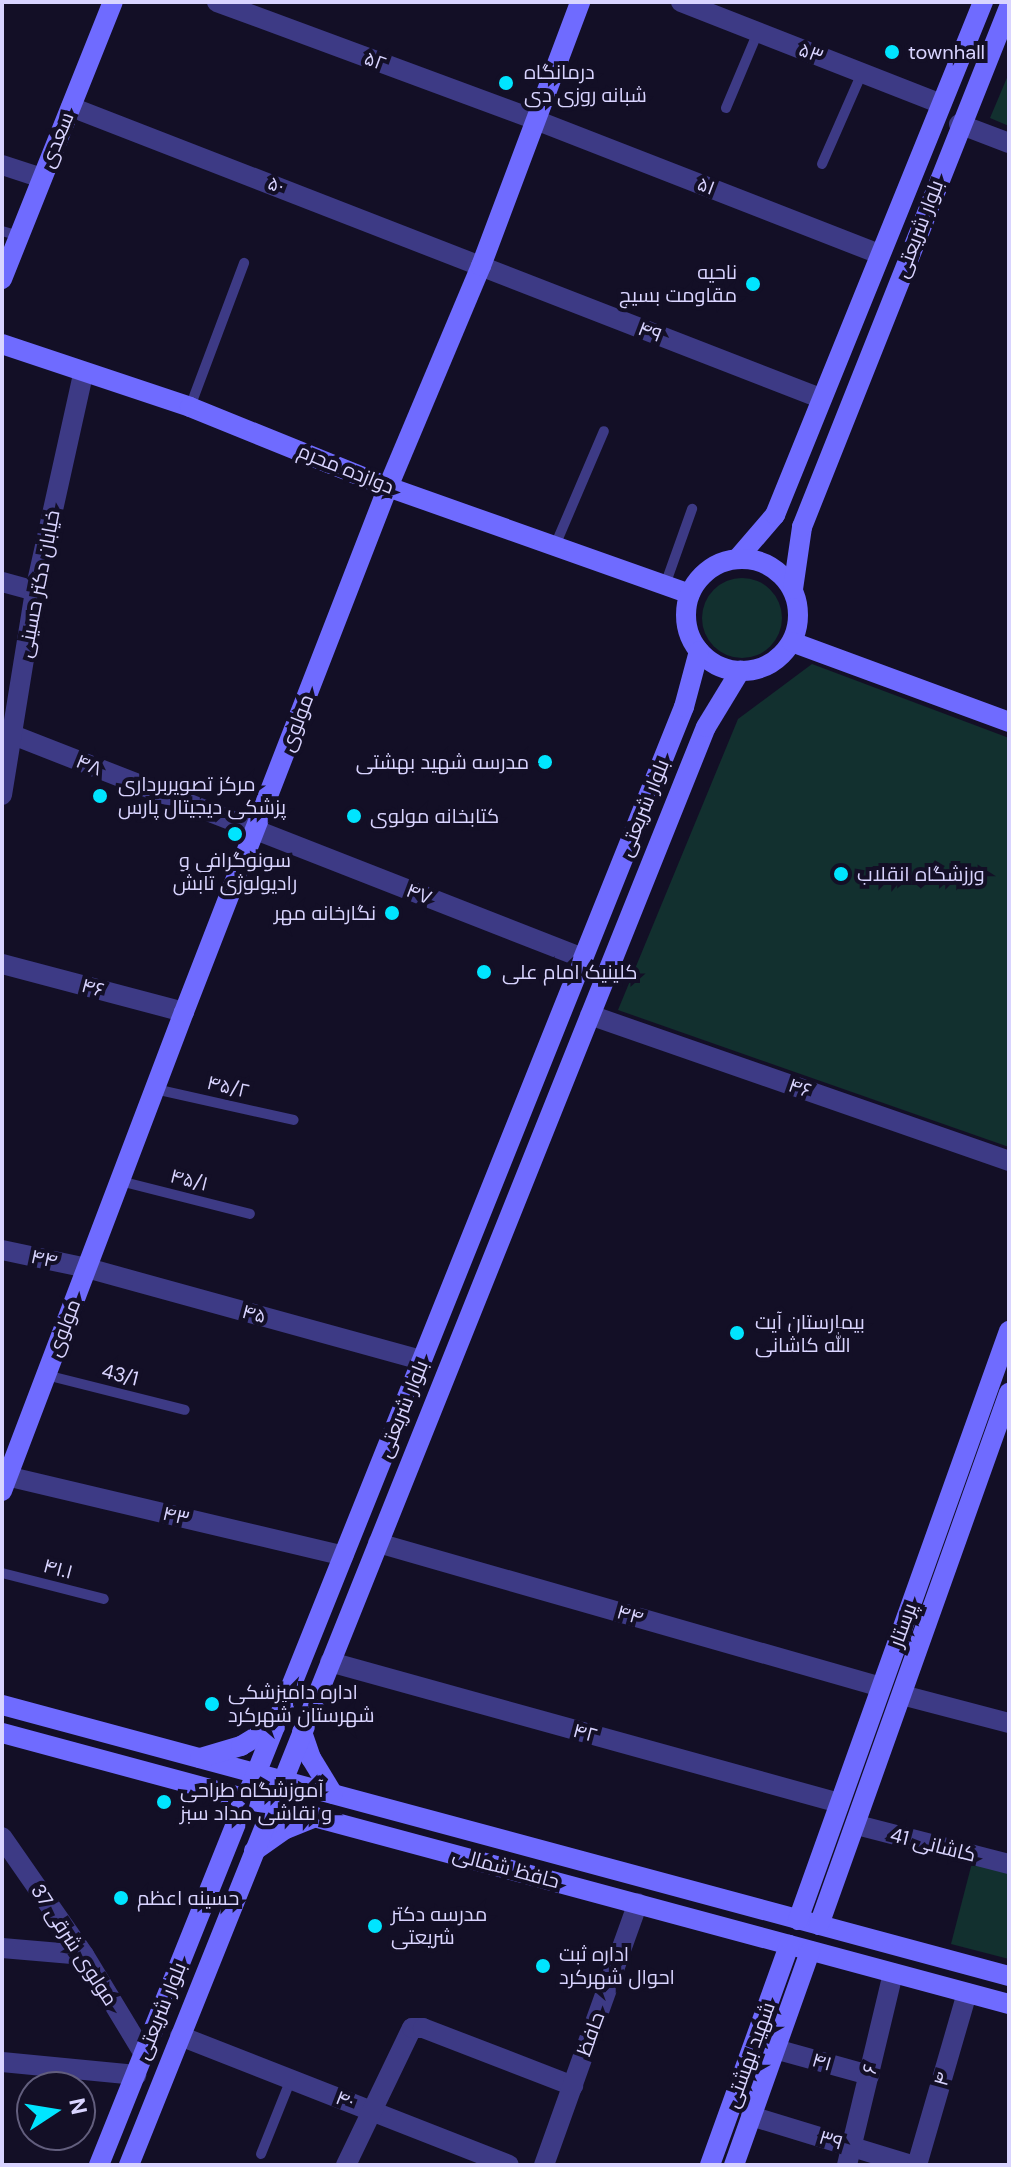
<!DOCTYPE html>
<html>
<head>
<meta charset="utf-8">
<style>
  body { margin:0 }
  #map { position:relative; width:1011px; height:2167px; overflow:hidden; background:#130f26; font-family:"DM Sans",Cairo,sans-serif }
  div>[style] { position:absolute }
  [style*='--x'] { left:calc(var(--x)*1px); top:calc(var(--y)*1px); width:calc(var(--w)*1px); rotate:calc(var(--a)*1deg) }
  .green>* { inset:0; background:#12302f }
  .round { border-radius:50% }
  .lane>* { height:10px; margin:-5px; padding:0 5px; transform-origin:5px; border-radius:5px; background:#3d3a85 }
  .street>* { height:20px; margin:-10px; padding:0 10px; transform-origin:10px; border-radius:10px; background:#3d3a85 }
  .secondary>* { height:20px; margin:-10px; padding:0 10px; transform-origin:10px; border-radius:10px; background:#6f6bff }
  .secondary>.ring { margin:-10px; padding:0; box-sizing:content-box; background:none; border:20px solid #6f6bff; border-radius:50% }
  .dots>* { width:22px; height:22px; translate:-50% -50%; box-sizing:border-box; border:4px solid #130f26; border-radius:50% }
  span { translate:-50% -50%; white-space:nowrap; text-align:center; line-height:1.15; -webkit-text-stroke:8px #130f26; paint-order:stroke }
  .poi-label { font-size:20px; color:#d9d4ff }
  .left { translate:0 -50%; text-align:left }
  .right { translate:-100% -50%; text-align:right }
  .street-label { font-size:20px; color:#d9d4ff }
  .frame { position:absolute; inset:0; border:4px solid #d9d4ff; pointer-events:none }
  .north { position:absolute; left:16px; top:2071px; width:80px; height:80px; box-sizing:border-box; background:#130f26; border:2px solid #625e7d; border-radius:50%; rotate:78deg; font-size:22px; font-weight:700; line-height:32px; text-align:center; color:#d9d4ff }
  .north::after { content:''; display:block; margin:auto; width:28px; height:36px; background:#00e5ff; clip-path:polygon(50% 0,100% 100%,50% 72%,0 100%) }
</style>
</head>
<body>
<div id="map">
  <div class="green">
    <div style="clip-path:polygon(1009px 73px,1009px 126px,990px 118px)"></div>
    <div class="round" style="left:702px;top:578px;width:80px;height:80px"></div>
    <div style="clip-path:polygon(812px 664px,1009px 738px,1009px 1147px,618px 1010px,738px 719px)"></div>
    <div style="clip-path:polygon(973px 1859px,1009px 1869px,1009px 1959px,951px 1944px)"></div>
  </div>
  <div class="lane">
    <div style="--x:726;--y:108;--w:82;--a:-67.2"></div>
    <div style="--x:822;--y:164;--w:99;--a:-66.3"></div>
    <div style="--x:2;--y:231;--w:18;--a:16"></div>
    <div style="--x:190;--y:407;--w:154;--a:-69.4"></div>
    <div style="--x:554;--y:548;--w:127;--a:-66.9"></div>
    <div style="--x:665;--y:585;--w:81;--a:-70.4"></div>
    <div style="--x:155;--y:1089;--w:142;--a:12.6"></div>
    <div style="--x:120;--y:1181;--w:134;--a:14.2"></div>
    <div style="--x:46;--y:1375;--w:143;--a:14.1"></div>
    <div style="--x:2;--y:1573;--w:105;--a:14.3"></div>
    <div style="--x:261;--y:2154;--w:81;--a:-68.2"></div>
  </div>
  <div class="street">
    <div style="--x:217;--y:2;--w:337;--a:20.3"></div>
    <div style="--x:533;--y:119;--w:371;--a:21.3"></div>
    <div style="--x:681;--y:2;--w:279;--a:21.4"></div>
    <div style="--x:71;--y:107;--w:804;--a:21.23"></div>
    <div style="--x:959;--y:124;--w:53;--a:20.8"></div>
    <div style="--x:2;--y:165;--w:42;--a:18"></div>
    <div style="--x:2;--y:582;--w:34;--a:15"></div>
    <div style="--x:13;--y:735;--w:612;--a:21.37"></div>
    <div style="--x:2;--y:795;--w:207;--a:-80.8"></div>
    <div style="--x:35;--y:591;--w:222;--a:-77.5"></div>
    <div style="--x:2;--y:964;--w:188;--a:14.8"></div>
    <div style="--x:590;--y:1015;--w:444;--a:19.2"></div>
    <div style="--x:2;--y:1250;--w:87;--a:12"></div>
    <div style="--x:87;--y:1268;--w:347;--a:15.4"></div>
    <div style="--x:2;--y:1475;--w:351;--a:13.3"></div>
    <div style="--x:378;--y:1543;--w:523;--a:15.98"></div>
    <div style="--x:330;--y:1662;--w:528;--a:15.48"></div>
    <div style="--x:902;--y:1695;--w:111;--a:14.7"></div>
    <div style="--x:857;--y:1825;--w:157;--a:14.4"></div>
    <div style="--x:2;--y:1837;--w:144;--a:55.2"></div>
    <div style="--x:84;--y:1955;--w:116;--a:58.8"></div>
    <div style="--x:2;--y:1948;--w:82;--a:4.9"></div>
    <div style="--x:180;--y:2036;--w:353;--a:21.4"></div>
    <div style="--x:775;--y:2049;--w:98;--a:15.5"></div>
    <div style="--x:2;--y:2062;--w:135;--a:5.5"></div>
    <div style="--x:751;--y:2116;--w:167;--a:17"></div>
    <div style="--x:346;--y:2165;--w:152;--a:-64.3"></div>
    <div style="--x:412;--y:2028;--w:11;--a:0"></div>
    <div style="--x:423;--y:2028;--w:161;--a:21.1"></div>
    <div style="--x:544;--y:2165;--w:278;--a:-70.3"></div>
    <div style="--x:847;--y:2165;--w:197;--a:-76.5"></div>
    <div style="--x:917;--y:2165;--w:179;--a:-73.8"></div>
  </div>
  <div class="secondary">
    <div style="--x:2;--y:279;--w:298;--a:-68.2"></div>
    <div style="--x:2;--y:344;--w:198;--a:18.5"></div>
    <div style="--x:190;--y:407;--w:214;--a:22"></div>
    <div style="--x:388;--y:487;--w:320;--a:19.5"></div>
    <div style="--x:738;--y:558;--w:57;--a:-49.3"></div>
    <div style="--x:775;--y:515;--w:554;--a:-67.93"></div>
    <div class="ring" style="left:686px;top:559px;width:92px;height:92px"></div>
    <div style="--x:793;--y:589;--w:63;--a:-81.7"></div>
    <div style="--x:802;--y:527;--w:560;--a:-68.29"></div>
    <div style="--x:792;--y:642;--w:231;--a:20.2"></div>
    <div style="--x:2;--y:1491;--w:512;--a:-69.2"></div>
    <div style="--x:184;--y:1012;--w:563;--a:-68.77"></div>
    <div style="--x:388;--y:487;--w:240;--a:-67.2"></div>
    <div style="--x:481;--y:266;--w:282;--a:-69.4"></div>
    <div style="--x:2;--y:1705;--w:1043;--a:15.06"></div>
    <div style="--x:302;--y:1732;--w:28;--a:71"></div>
    <div style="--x:311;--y:1758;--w:42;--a:58.6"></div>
    <div style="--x:2;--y:1733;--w:1043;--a:15.06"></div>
    <div style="--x:200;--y:1758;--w:43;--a:-16.3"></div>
    <div style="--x:241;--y:1746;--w:41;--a:-31"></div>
    <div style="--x:254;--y:1851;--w:39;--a:-35"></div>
    <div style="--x:286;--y:1829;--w:32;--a:-22"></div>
    <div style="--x:798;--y:1920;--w:626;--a:-70.29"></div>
    <div style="--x:819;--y:1925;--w:565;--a:-70.35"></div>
    <div style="--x:99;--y:2165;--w:1571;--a:-68.14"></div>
    <div style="--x:684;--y:707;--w:58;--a:-75"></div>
    <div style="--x:129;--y:2165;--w:1549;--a:-68.14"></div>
    <div style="--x:706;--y:727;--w:66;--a:-58.7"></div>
    <div style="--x:710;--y:2165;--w:234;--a:-70.2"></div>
    <div style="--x:734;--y:2165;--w:227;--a:-70.4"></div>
  </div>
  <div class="dots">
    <div style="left:892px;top:52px;background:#00e5ff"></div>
    <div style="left:506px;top:83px;background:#00e5ff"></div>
    <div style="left:753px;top:284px;background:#00e5ff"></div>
    <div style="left:545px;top:762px;background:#00e5ff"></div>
    <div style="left:100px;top:796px;background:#00e5ff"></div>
    <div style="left:354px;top:816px;background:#00e5ff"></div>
    <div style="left:235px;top:834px;background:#00e5ff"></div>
    <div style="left:841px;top:874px;background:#00e5ff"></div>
    <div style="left:392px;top:913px;background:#00e5ff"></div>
    <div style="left:484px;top:972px;background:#00e5ff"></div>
    <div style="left:737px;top:1333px;background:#00e5ff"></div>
    <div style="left:212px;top:1704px;background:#00e5ff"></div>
    <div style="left:164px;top:1802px;background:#00e5ff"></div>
    <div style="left:121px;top:1898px;background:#00e5ff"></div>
    <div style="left:375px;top:1926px;background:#00e5ff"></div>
    <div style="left:543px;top:1966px;background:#00e5ff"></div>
  </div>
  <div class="poi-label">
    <span class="left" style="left:908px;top:52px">townhall</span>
    <span class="left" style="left:524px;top:84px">درمانگاه<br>شبانه روزی دی</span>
    <span class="right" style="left:737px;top:284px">ناحیه<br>مقاومت بسیج</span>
    <span class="right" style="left:529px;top:762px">مدرسه شهید بهشتی</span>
    <span class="left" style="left:118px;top:796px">مرکز تصویربرداری<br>پزشکی دیجیتال پارس</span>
    <span class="left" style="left:370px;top:816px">کتابخانه مولوی</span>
    <span style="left:235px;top:872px">سونوگرافی و<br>رادیولوژی تابش</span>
    <span class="left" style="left:857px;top:874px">ورزشگاه انقلاب</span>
    <span class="right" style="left:376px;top:913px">نگارخانه مهر</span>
    <span class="left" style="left:502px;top:972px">کلینیک امام علی</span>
    <span class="left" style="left:755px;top:1334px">بیمارستان آیت<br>الله کاشانی</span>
    <span class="left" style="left:228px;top:1704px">اداره دامپزشکی<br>شهرستان شهرکرد</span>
    <span class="left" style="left:180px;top:1802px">آموزشگاه طراحی<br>و نقاشی مداد سبز</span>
    <span class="left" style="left:137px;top:1898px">حسینه اعظم</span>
    <span class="left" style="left:391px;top:1926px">مدرسه دکتر<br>شریعتی</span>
    <span class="left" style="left:559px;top:1966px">اداره ثبت<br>احوال شهرکرد</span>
  </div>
  <div class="street-label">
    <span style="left:811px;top:53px;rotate:21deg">۵۳</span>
    <span style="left:375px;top:61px;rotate:20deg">۵۲</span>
    <span style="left:57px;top:140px;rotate:-68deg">سعدی</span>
    <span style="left:276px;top:185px;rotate:21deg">۵۰</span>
    <span style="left:706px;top:186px;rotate:21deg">۵۱</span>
    <span style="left:919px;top:229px;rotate:-69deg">بلوار شریعتی</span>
    <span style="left:650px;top:332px;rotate:21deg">۴۹</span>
    <span style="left:346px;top:469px;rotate:22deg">دوازده محرم</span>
    <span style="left:39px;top:584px;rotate:-79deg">خیابان دکتر حسینی</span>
    <span style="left:297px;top:723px;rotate:-69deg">مولوی</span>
    <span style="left:89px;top:765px;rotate:22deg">۴۸</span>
    <span style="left:644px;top:808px;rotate:-68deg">بلوار شریعتی</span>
    <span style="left:419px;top:894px;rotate:21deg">۴۷</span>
    <span style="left:93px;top:988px;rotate:15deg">۴۶</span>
    <span style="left:228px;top:1087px;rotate:13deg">۴۵/۲</span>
    <span style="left:800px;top:1088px;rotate:19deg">۴۶</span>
    <span style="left:189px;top:1180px;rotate:14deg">۴۵/۱</span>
    <span style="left:44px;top:1259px;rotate:12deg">۴۴</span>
    <span style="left:254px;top:1314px;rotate:15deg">۴۵</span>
    <span style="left:64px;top:1328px;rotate:-69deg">مولوی</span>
    <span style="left:120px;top:1375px;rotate:14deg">43/1</span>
    <span style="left:403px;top:1409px;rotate:-68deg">بلوار شریعتی</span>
    <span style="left:176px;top:1516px;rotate:13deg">۴۳</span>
    <span style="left:58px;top:1569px;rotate:15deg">۴۱.۱</span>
    <span style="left:630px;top:1615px;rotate:16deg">۴۴</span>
    <span style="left:903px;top:1625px;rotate:-70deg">پرستار</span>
    <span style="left:585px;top:1733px;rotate:15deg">۴۲</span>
    <span style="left:933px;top:1845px;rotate:14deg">کاشانی 41</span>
    <span style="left:506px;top:1868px;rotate:15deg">حافظ شمالی</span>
    <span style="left:74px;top:1945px;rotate:57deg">مولوی شرقی 37</span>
    <span style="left:161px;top:2011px;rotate:-68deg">بلوار شریعتی</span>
    <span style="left:591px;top:2034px;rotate:-70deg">حافظ</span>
    <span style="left:750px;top:2055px;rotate:-70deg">شهید بهشتی</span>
    <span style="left:822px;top:2062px;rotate:16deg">۴۱</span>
    <span style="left:870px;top:2069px;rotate:-76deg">۶</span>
    <span style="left:942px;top:2079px;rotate:-74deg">۴</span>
    <span style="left:345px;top:2100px;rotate:21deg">۴۰</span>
    <span style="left:831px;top:2140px;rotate:17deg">۳۹</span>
  </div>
  <div class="frame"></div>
  <div class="north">N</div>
</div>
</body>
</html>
